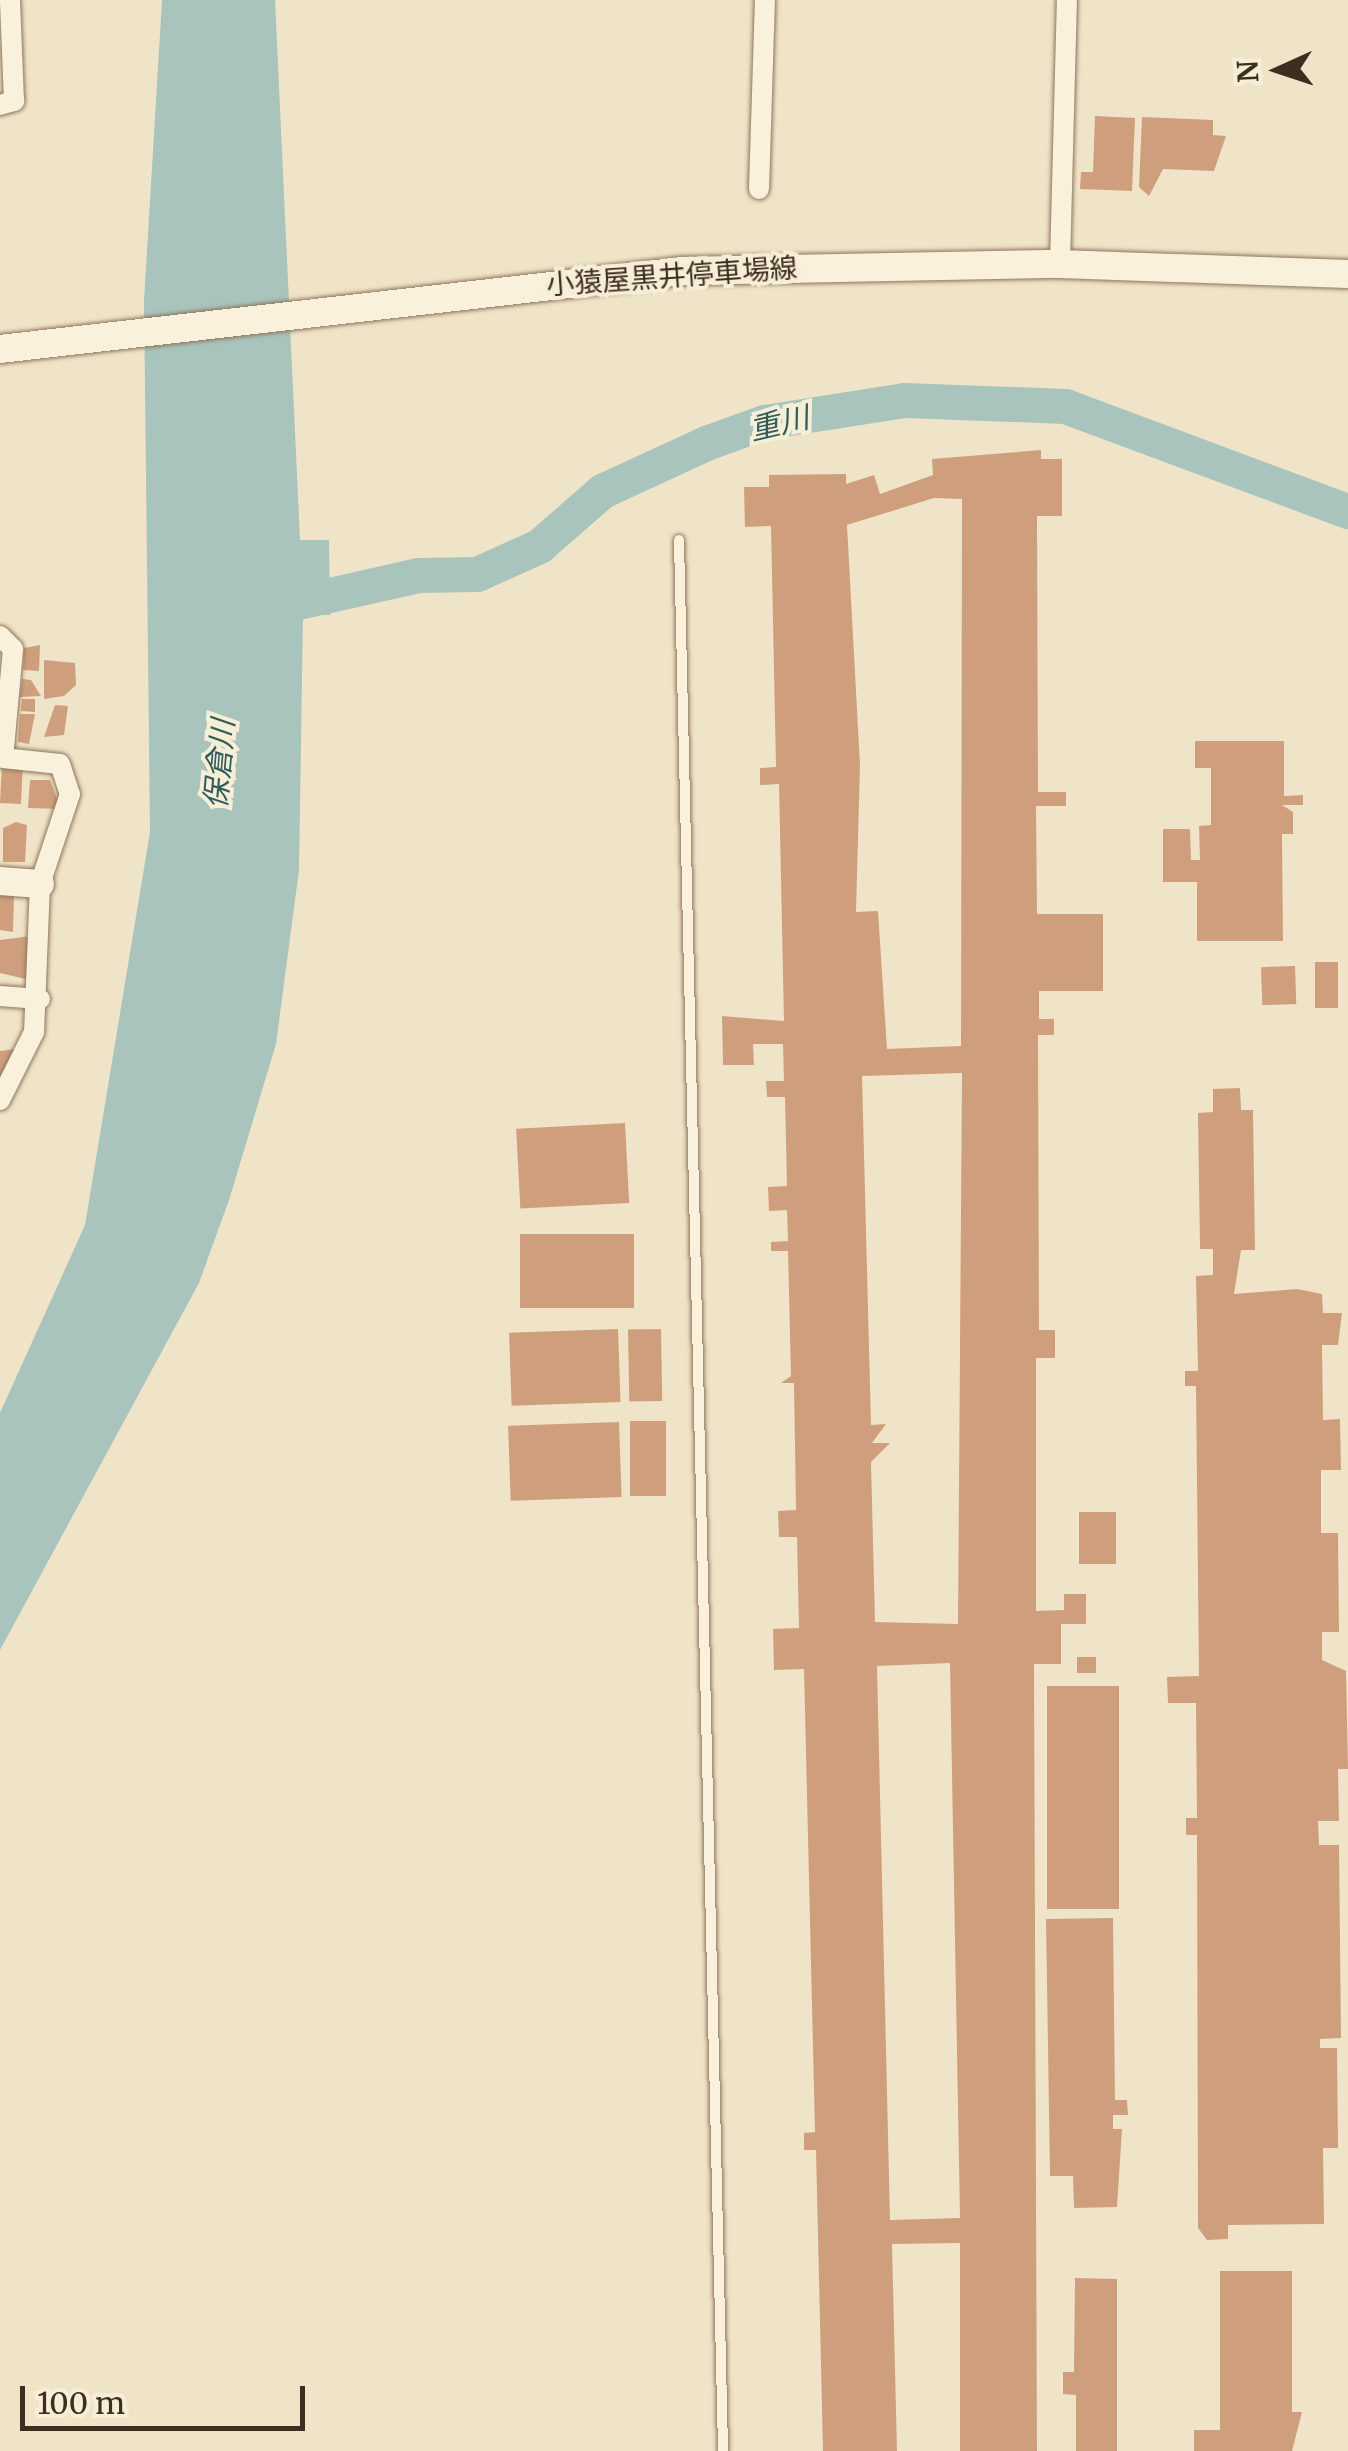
<!DOCTYPE html>
<html>
<head>
<meta charset="utf-8">
<style>
  body { margin:0 }
  #map { position:relative; width:1348px; height:2451px; overflow:hidden; background:#f0e4c8; font-family:Merriweather,"Noto Sans JP",serif }
  div>[style] { position:absolute }
  [style*='--x'] { left:calc(var(--x)*1px); top:calc(var(--y)*1px); width:calc(var(--w)*1px); rotate:calc(var(--a)*1deg) }
  .water>* { inset:0; background:#a9c4bc }
  .river>* { height:35px; margin:-17.5px; padding:0 17.5px; transform-origin:17.5px; border-radius:17.5px; background:#a9c4bc }
  .building>* { inset:0; background:#cf9f7d; transform-origin:0 0 }
  .roads { filter:drop-shadow(0 0 2px #8d765c) drop-shadow(0 0 2px #8d765c) }
  .lane>* { height:10px; margin:-5px; padding:0 5px; transform-origin:5px; border-radius:5px; background:#faf1dc }
  .street>* { height:20px; margin:-10px; padding:0 10px; transform-origin:10px; border-radius:10px; background:#faf1dc }
  .secondary>* { height:28px; margin:-14px; padding:0 14px; transform-origin:14px; border-radius:14px; background:#faf1dc }
  span { translate:-50% -50%; white-space:nowrap; text-align:center; line-height:1.15; -webkit-text-stroke:8px #f7eed8; paint-order:stroke }
  .street-label { font-size:28px; color:#3d2e20 }
  .water-label { font-size:30px; color:#2f5d5a; font-style:italic }
  .north { position:absolute; left:1228px; top:20px; width:100px; height:100px; -webkit-text-stroke:8px #f7eed8; paint-order:stroke; rotate:267deg; font-size:28px; font-weight:700; line-height:40px; text-align:center; color:#3d2e20 }
  .north::after { content:''; display:block; margin:auto; width:35px; height:45px; background:#3d2e20; clip-path:polygon(50% 0,100% 100%,50% 72%,0 100%) }
  .scale { position:absolute; left:20px; top:2386px; width:285px; height:45px; box-sizing:border-box; border:5px solid #3d2e20; border-top:0; padding-left:12px; font-size:30px; line-height:35px; white-space:nowrap; color:#3d2e20; -webkit-text-stroke:8px #f7eed8; paint-order:stroke }
</style>
</head>
<body>
<div id="map">
  <div class="water">
    <div style="clip-path:polygon(162px 0,275px 0,300px 540px,329px 540px,330px 615px,303px 615px,299px 870px,276px 1044px,229px 1200px,199px 1283px,0 1650px,0 1413px,85px 1225px,150px 832px,144px 301px)"></div>
  </div>
  <div class="river">
    <div style="--x:285;--y:605;--w:136;--a:-12.7"></div>
    <div style="--x:418;--y:575;--w:59;--a:-1"></div>
    <div style="--x:477;--y:574;--w:68;--a:-24.3"></div>
    <div style="--x:539;--y:546;--w:84;--a:-41.1"></div>
    <div style="--x:602;--y:491;--w:115;--a:-24.8"></div>
    <div style="--x:706;--y:443;--w:62;--a:-19.9"></div>
    <div style="--x:764;--y:422;--w:142;--a:-8.9"></div>
    <div style="--x:904;--y:400;--w:161;--a:2.1"></div>
    <div style="--x:1065;--y:406;--w:302;--a:20.4"></div>
  </div>
  <div class="building">
    <div style="clip-path:polygon(1095px 116px,1135px 118px,1132px 191px,1080px 189px,1081px 172px,1093px 172px)"></div>
    <div style="clip-path:polygon(1142px 117px,1213px 120px,1213px 135px,1226px 136px,1214px 171px,1163px 169px,1149px 196px,1139px 187px)"></div>
    <div style="clip-path:polygon(evenodd,1041px 450px,1041px 459px,1062px 459px,1062px 516px,1037px 516px,1038px 792px,1066px 792px,1066px 806px,1036px 806px,1037px 914px,1103px 914px,1103px 991px,1039px 991px,1039px 1019px,1054px 1019px,1054px 1035px,1038px 1035px,1039px 1330px,1055px 1330px,1055px 1358px,1036px 1358px,1036px 1611px,1064px 1610px,1064px 1594px,1086px 1594px,1086px 1624px,1061px 1624px,1061px 1664px,1034px 1664px,1037px 2451px,960px 2451px,960px 2243px,892px 2244px,897px 2451px,823px 2451px,816px 2150px,804px 2150px,804px 2133px,815px 2132px,804px 1669px,774px 1670px,773px 1629px,799px 1628px,797px 1537px,779px 1537px,778px 1511px,796px 1510px,794px 1383px,781px 1383px,791px 1376px,788px 1251px,771px 1251px,771px 1242px,788px 1241px,787px 1210px,769px 1211px,768px 1187px,787px 1186px,785px 1097px,767px 1097px,766px 1081px,784px 1081px,783px 1044px,753px 1044px,754px 1065px,723px 1065px,722px 1016px,784px 1021px,779px 784px,760px 785px,760px 768px,776px 767px,771px 526px,745px 527px,744px 487px,769px 487px,769px 475px,846px 474px,846px 484px,874px 475px,880px 494px,933px 475px,932px 459px,1041px 450px,934px 498px,962px 499px,961px 1046px,887px 1049px,878px 911px,856px 912px,860px 765px,847px 525px,934px 498px,1041px 450px,962px 1073px,958px 1624px,875px 1622px,871px 1462px,890px 1443px,872px 1443px,886px 1424px,871px 1425px,862px 1076px,962px 1073px,1041px 450px,950px 1663px,960px 2218px,890px 2220px,877px 1666px,950px 1663px)"></div>
    <div style="clip-path:polygon(40px 645px,39px 671px,23px 670px,24px 648px)"></div>
    <div style="clip-path:polygon(44px 660px,75px 663px,76px 685px,64px 696px,44px 699px)"></div>
    <div style="clip-path:polygon(22px 679px,31px 680px,41px 696px,20px 697px)"></div>
    <div style="clip-path:polygon(22px 699px,35px 699px,35px 712px,21px 711px)"></div>
    <div style="clip-path:polygon(55px 705px,68px 706px,64px 735px,44px 737px)"></div>
    <div style="clip-path:polygon(20px 714px,35px 714px,29px 744px,18px 742px)"></div>
    <div style="clip-path:polygon(1195px 741px,1284px 741px,1284px 796px,1303px 795px,1303px 805px,1282px 805px,1293px 812px,1293px 834px,1282px 834px,1283px 941px,1197px 941px,1197px 882px,1163px 882px,1163px 829px,1190px 829px,1191px 860px,1200px 860px,1199px 826px,1211px 825px,1211px 768px,1195px 768px)"></div>
    <div style="left:2px;top:764px;width:21px;height:39px;rotate:3deg"></div>
    <div style="clip-path:polygon(30px 780px,50px 780px,61px 809px,28px 808px)"></div>
    <div style="clip-path:polygon(16px 822px,27px 825px,25px 862px,3px 862px,3px 828px)"></div>
    <div style="clip-path:polygon(14px 893px,13px 932px,0 930px,0 894px)"></div>
    <div style="clip-path:polygon(31px 936px,30px 980px,0 973px,0 940px)"></div>
    <div style="left:1315px;top:962px;width:23px;height:46px"></div>
    <div style="left:1295px;top:966px;width:38px;height:34px;rotate:88deg"></div>
    <div style="clip-path:polygon(15px 1049px,0 1082px,0 1051px)"></div>
    <div style="clip-path:polygon(1240px 1088px,1241px 1110px,1253px 1110px,1255px 1250px,1241px 1250px,1234px 1294px,1297px 1289px,1322px 1294px,1323px 1313px,1342px 1313px,1338px 1345px,1322px 1345px,1323px 1420px,1340px 1419px,1341px 1470px,1321px 1470px,1321px 1533px,1338px 1533px,1339px 1632px,1322px 1632px,1322px 1660px,1346px 1671px,1348px 1769px,1338px 1769px,1339px 1821px,1318px 1821px,1319px 1845px,1339px 1845px,1341px 2038px,1320px 2039px,1320px 2048px,1337px 2048px,1338px 2148px,1323px 2148px,1324px 2224px,1228px 2225px,1228px 2239px,1207px 2240px,1198px 2228px,1197px 1835px,1186px 1835px,1186px 1818px,1197px 1818px,1196px 1703px,1168px 1703px,1167px 1677px,1199px 1676px,1196px 1386px,1185px 1386px,1185px 1371px,1198px 1371px,1196px 1276px,1213px 1275px,1213px 1249px,1200px 1249px,1198px 1113px,1213px 1112px,1213px 1089px)"></div>
    <div style="left:625px;top:1123px;width:80px;height:109px;rotate:87deg"></div>
    <div style="left:520px;top:1234px;width:114px;height:74px"></div>
    <div style="left:618px;top:1329px;width:73px;height:109px;rotate:88deg"></div>
    <div style="left:661px;top:1329px;width:72px;height:33px;rotate:89deg"></div>
    <div style="left:630px;top:1421px;width:36px;height:75px"></div>
    <div style="left:619px;top:1422px;width:75px;height:111px;rotate:88deg"></div>
    <div style="left:1116px;top:1512px;width:52px;height:37px;rotate:90deg"></div>
    <div style="left:1096px;top:1657px;width:16px;height:19px;rotate:90deg"></div>
    <div style="left:1047px;top:1686px;width:72px;height:223px"></div>
    <div style="clip-path:polygon(1113px 1918px,1115px 2100px,1127px 2100px,1128px 2115px,1113px 2115px,1113px 2129px,1122px 2129px,1117px 2207px,1074px 2208px,1073px 2176px,1050px 2176px,1046px 1919px)"></div>
    <div style="clip-path:polygon(1220px 2271px,1292px 2271px,1292px 2412px,1302px 2412px,1292px 2451px,1194px 2451px,1194px 2430px,1220px 2430px)"></div>
    <div style="clip-path:polygon(1075px 2278px,1117px 2279px,1117px 2451px,1076px 2451px,1076px 2395px,1063px 2394px,1063px 2372px,1074px 2372px)"></div>
  </div>
  <div class="roads">
    <div class="lane">
      <div style="--x:679;--y:540;--w:1912;--a:88.68"></div>
    </div>
    <div class="street">
      <div style="--x:0;--y:105;--w:15;--a:-16"></div>
      <div style="--x:14;--y:101;--w:101;--a:-92.3"></div>
      <div style="--x:759;--y:189;--w:189;--a:-88.2"></div>
      <div style="--x:1060;--y:264;--w:264;--a:-88.5"></div>
      <div style="--x:0;--y:636;--w:18;--a:45"></div>
      <div style="--x:13;--y:649;--w:109;--a:95.2"></div>
      <div style="--x:3;--y:758;--w:57;--a:6"></div>
      <div style="--x:60;--y:764;--w:32;--a:72"></div>
      <div style="--x:70;--y:794;--w:95;--a:108.4"></div>
      <div style="--x:40;--y:884;--w:148;--a:92.3"></div>
      <div style="--x:34;--y:1032;--w:76;--a:116.6"></div>
      <div style="--x:0;--y:996;--w:40;--a:4.3"></div>
    </div>
    <div class="secondary">
      <div style="--x:0;--y:349;--w:686;--a:-6.52"></div>
      <div style="--x:682;--y:271;--w:378;--a:-1.1"></div>
      <div style="--x:1060;--y:264;--w:288;--a:2"></div>
      <div style="--x:0;--y:881;--w:40;--a:4.3"></div>
    </div>
  </div>
  <div class="street-label">
    <span style="left:672px;top:276px;rotate:-4deg">小猿屋黒井停車場線</span>
  </div>
  <div class="water-label">
    <span style="left:779px;top:423px;rotate:-13deg">重川</span>
    <span style="left:219px;top:764px;rotate:-85deg">保倉川</span>
  </div>
  <div class="north">N</div>
  <div class="scale">100 m</div>
</div>
</body>
</html>
